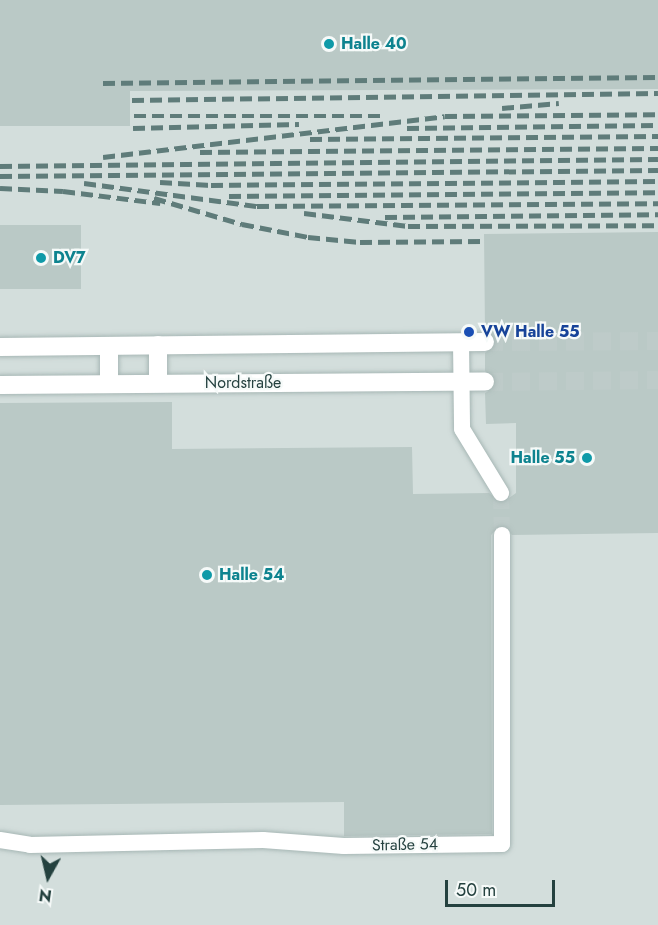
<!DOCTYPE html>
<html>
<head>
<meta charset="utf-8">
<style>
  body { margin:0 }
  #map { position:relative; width:658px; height:925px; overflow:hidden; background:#e5eeec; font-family:Jost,sans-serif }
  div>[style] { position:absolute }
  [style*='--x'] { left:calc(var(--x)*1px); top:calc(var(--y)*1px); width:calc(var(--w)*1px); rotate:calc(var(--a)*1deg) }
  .built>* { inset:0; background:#d3dedc; transform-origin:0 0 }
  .building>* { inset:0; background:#bac9c6; transform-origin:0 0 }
  .minor-tunnel>* { height:16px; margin-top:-8px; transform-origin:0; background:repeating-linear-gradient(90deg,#becbc9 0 16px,transparent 0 24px) }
  .tertiary-tunnel>* { height:18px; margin-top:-9px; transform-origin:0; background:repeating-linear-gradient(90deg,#becbc9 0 18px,transparent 0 27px) }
  .roads { filter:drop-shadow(0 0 2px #a7b7b5) drop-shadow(0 0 2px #a7b7b5) }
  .minor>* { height:16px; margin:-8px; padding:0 8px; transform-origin:8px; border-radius:8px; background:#fff }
  .tertiary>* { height:18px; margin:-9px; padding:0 9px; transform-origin:9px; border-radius:9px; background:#fff }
  .rail>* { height:4.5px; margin-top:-2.25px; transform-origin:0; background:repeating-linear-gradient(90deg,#5f7c7a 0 12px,transparent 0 18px) }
  .dots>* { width:16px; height:16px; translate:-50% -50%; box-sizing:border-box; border:3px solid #f6faf9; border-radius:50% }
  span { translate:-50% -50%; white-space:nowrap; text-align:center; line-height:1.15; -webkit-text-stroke:4.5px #f6faf9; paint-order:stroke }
  .culture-label { font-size:16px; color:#0d838f; font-weight:700 }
  .left { translate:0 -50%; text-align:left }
  .right { translate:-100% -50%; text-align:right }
  .transit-label { font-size:16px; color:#164399; font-weight:700 }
  .street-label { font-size:16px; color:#24413f }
  .north { position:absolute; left:18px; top:847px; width:60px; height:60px; -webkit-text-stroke:4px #f6faf9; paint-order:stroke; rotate:188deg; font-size:16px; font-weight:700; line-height:24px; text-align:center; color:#24413f }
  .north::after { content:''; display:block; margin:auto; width:21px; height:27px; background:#24413f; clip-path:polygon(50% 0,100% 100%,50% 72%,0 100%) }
  .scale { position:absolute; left:445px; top:880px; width:110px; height:27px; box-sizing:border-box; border:3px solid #24413f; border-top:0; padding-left:8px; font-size:18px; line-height:21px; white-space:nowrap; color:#24413f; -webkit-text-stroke:4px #f6faf9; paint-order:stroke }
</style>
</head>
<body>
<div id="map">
  <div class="built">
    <div style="left:0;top:0;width:658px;height:925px"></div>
  </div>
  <div class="building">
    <div style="clip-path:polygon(0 0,658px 0,658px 89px,130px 91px,130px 126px,0 126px)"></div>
    <div style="left:81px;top:225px;width:64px;height:81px;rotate:90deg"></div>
    <div style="clip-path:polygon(658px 232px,658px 533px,512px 535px,501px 525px,491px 535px,492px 834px,344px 836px,344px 802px,0 805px,0 403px,172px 402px,172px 449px,412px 447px,413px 494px,489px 493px,502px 503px,516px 493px,516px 423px,486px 424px,485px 393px,494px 388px,496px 381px,485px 371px,485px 353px,496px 342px,494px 336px,485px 331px,484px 234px)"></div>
  </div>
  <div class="minor-tunnel">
    <div style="--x:501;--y:493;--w:42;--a:88.6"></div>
  </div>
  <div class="tertiary-tunnel">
    <div style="--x:485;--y:342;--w:173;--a:-0.3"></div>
    <div style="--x:485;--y:382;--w:173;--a:-0.7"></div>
  </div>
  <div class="roads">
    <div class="minor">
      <div style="--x:461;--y:342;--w:87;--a:89.3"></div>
      <div style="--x:462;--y:429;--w:75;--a:58.6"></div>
      <div style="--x:0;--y:840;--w:30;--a:9"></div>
      <div style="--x:30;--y:845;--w:233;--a:-1.2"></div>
      <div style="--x:263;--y:840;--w:81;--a:4.2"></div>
      <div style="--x:344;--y:846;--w:158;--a:-0.7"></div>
      <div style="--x:502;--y:844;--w:309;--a:-90"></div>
    </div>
    <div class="tertiary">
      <div style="--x:158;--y:345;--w:38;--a:90"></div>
      <div style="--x:109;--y:346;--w:37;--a:90"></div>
      <div style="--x:0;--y:347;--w:485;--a:-0.6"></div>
      <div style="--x:0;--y:385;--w:485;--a:-0.4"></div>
    </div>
  </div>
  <div class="rail">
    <div style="--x:103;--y:83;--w:555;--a:-0.62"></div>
    <div style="--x:132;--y:100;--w:526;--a:-0.76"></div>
    <div style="--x:502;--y:108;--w:57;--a:-5"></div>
    <div style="--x:134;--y:116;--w:249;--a:0"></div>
    <div style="--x:133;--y:128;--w:166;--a:-1.4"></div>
    <div style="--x:407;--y:128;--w:251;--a:-0.7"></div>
    <div style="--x:310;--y:139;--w:348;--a:-0.5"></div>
    <div style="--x:200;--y:152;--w:458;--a:-0.5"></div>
    <div style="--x:103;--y:157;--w:344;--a:-6.8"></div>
    <div style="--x:445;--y:116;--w:213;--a:-0.5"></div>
    <div style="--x:0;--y:166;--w:658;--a:-0.61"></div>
    <div style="--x:0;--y:176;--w:658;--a:-0.52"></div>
    <div style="--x:160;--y:182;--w:51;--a:3.4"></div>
    <div style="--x:211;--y:185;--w:447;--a:-0.5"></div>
    <div style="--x:84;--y:183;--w:175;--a:7.6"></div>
    <div style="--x:257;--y:206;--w:401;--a:-0.4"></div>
    <div style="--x:0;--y:188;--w:63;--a:2.7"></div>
    <div style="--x:63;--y:191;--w:98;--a:7.1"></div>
    <div style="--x:229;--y:196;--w:429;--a:-0.5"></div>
    <div style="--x:154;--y:198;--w:92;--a:16.5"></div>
    <div style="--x:242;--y:224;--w:67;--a:11.1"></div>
    <div style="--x:308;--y:237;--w:52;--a:5.5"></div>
    <div style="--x:360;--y:242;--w:124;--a:-0.5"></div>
    <div style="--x:304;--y:213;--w:105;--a:7.1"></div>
    <div style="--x:408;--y:226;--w:250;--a:-0.2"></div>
    <div style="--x:385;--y:217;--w:273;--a:-0.6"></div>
  </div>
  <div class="dots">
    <div style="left:329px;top:44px;background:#0f9aa8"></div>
    <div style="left:41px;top:258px;background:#0f9aa8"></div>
    <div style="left:469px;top:332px;background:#1a4fb4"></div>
    <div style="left:587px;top:458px;background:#0f9aa8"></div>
    <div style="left:207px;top:575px;background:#0f9aa8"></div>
  </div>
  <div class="culture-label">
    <span class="left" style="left:341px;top:44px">Halle 40</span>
    <span class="left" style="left:53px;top:258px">DV7</span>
    <span class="right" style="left:575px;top:458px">Halle 55</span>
    <span class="left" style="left:219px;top:575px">Halle 54</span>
  </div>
  <div class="transit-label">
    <span class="left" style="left:481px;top:332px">VW Halle 55</span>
  </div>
  <div class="street-label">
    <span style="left:243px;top:383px">Nordstraße</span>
    <span style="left:405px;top:845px;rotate:-1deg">Straße 54</span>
  </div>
  <div class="north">N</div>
  <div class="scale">50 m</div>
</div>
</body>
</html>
